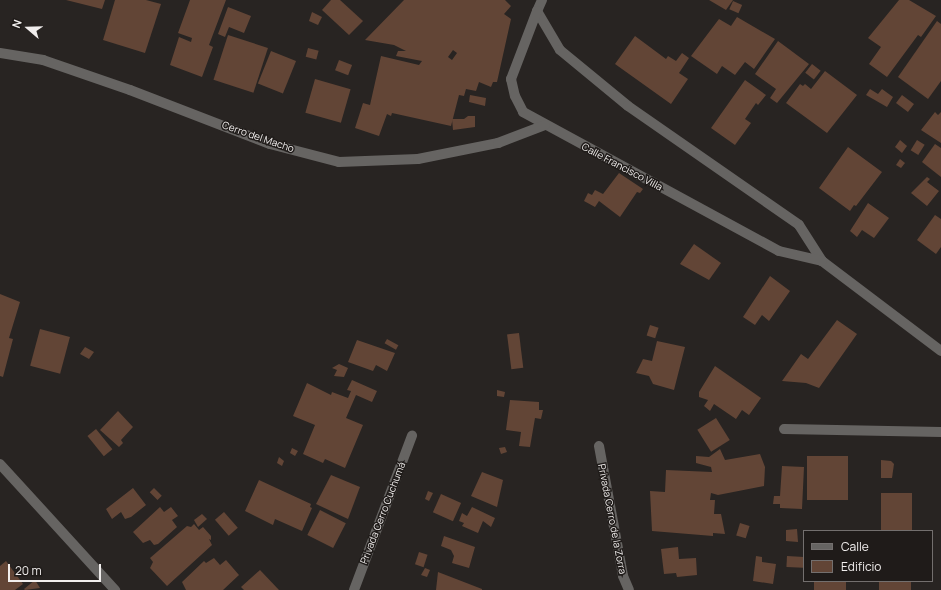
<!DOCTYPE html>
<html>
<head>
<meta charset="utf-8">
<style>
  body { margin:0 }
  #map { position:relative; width:941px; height:590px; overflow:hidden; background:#282422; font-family:Manrope,sans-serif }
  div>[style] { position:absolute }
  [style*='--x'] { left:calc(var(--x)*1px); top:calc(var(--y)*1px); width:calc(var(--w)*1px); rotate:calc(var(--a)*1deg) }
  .building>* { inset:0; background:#624536; transform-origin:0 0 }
  .street>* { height:10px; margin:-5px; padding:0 5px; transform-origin:5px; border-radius:5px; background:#666462 }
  span { translate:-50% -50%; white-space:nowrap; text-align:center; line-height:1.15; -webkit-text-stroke:3px #1f1b19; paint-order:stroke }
  .street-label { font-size:10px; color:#f1eeed }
  .legend { position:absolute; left:803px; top:530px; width:130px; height:52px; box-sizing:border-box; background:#1f1b19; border:1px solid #736f6e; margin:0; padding:5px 7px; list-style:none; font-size:12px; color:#f1eeed }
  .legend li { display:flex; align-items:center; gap:8px; height:20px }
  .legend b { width:20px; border:1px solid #736f6e }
  .north { position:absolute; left:8px; top:8px; width:40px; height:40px; -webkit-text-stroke:3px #1f1b19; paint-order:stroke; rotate:290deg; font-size:11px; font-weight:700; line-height:16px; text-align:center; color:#f1eeed }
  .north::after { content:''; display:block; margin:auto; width:14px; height:18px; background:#f1eeed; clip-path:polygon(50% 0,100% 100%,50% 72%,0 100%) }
  .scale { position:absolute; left:8px; top:564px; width:93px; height:18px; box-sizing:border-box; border:2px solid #f1eeed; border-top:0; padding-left:5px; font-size:12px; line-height:14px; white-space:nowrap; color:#f1eeed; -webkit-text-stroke:3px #1f1b19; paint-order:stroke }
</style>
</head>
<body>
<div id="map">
  <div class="building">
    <div style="clip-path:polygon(66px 0,105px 0,102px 9px)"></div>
    <div style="clip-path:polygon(115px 0,146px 0,161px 4px,145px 53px,103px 40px)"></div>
    <div style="clip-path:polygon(190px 0,226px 0,209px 45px,213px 47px,202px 77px,170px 65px,179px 37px,191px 42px,192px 38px,178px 33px)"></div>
    <div style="clip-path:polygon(331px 0,340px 0,363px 21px,349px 35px,322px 10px)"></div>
    <div style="clip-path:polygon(evenodd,404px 0,505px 0,511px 6px,504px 14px,511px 19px,497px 82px,493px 82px,491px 87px,479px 82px,476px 91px,466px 89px,464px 96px,459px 95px,451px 126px,392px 113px,391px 116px,387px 114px,379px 136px,355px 128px,363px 103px,370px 105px,381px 56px,419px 65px,422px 61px,396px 56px,398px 51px,406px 51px,394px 45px,365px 40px,404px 0,453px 50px,457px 53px,452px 60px,448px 57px,453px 50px)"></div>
    <div style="clip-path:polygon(709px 0,733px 0,726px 10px)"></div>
    <div style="clip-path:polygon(899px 0,909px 0,936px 16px,921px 37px,918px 35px,887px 77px,869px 64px,881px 47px,868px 38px)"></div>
    <div style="left:733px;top:1px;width:10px;height:9px;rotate:24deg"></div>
    <div style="clip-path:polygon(228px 7px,251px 16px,244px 33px,229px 27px,225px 37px,218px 34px)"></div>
    <div style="clip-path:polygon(312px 12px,322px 17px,318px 25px,309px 21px)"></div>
    <div style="clip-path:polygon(737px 17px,775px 39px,754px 69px,745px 62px,735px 75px,722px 66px,717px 74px,691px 56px,719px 19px,731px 26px)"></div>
    <div style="clip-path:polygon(937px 21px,941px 24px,941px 81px,928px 99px,898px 77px)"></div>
    <div style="left:228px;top:35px;width:42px;height:47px;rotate:18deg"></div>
    <div style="clip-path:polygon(635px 36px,666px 59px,668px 56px,676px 61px,682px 53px,689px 58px,679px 73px,688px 79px,671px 104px,615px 64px)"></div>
    <div style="clip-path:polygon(778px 41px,809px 64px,777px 103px,770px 98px,776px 89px,755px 74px)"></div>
    <div style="left:308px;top:48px;width:11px;height:9px;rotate:15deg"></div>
    <div style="left:271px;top:51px;width:27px;height:35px;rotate:22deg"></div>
    <div style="left:339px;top:60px;width:14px;height:11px;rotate:21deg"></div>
    <div style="left:812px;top:64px;width:11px;height:11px;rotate:38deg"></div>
    <div style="clip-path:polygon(825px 71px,857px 95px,827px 133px,786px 103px,800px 84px,803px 86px,805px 84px,811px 89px)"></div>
    <div style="left:315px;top:79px;width:37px;height:35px;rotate:16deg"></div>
    <div style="clip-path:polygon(745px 80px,766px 95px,758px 105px,756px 103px,745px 119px,751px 123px,735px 145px,711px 128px)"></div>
    <div style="clip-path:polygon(870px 89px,878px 94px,882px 89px,893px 97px,887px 107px,866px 95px)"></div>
    <div style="clip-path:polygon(470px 95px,486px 98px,485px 106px,469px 102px)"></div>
    <div style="left:902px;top:95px;width:15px;height:10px;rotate:37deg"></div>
    <div style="clip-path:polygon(935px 112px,938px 115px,941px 112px,941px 143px,921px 130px)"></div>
    <div style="clip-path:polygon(468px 116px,475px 116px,475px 127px,453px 130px,452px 119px,464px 119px)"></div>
    <div style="clip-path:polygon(900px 140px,907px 146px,902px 153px,895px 147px)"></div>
    <div style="left:917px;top:140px;width:9px;height:12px;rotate:32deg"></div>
    <div style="clip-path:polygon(935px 144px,941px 148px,941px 177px,922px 162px)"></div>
    <div style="clip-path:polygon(848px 147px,882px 172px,856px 206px,854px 205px,850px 211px,819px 188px)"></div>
    <div style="clip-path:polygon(900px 159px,905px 163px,901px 168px,896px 165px)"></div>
    <div style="clip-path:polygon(619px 173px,643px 189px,640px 193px,637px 192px,620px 217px,599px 201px,595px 207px,584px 201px,588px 193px,592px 195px,595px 190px,603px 194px)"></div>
    <div style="clip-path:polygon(927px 177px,930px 179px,927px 182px,939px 191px,927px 206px,911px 193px)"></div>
    <div style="clip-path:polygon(868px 203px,889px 218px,874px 238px,862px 230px,857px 237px,850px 231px)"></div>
    <div style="clip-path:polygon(935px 215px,941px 219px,941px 247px,936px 254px,917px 240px)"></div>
    <div style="clip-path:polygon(694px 244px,721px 263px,709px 280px,680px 264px)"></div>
    <div style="clip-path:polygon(770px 276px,790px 291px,769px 321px,762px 315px,755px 325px,743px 317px)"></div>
    <div style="clip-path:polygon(0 294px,20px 302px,9px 338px,13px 339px,3px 377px,0 376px)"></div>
    <div style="clip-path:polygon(837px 320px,857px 334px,819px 388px,806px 383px,782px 381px,801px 354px,808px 359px)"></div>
    <div style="left:650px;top:325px;width:9px;height:11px;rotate:18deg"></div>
    <div style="left:40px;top:329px;width:31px;height:38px;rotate:15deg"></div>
    <div style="left:519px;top:333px;width:35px;height:12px;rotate:83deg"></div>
    <div style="left:387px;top:339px;width:13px;height:5px;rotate:29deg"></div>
    <div style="clip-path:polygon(357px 340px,395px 353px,387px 371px,376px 365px,373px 371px,348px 362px)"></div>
    <div style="clip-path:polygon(657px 341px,685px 347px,674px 390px,653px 384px,649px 376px,636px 373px,643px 359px,652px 361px)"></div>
    <div style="clip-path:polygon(85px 347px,94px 352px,89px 359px,80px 354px)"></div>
    <div style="clip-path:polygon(339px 364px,348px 368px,344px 377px,334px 376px,337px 370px,332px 368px)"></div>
    <div style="clip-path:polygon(715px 366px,761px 398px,749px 415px,742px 410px,736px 419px,714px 404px,710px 411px,704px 406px,708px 400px,699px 397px,699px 392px)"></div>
    <div style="clip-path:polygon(352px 380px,377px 391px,372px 402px,356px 395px,346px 418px,363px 425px,345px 468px,325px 459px,323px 463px,303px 454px,315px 425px,293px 416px,307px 383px,331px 395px,332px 392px,348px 398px,351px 391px,347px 390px)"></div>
    <div style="clip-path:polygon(497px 390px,505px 392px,504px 397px,497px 396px)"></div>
    <div style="clip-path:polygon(510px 400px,539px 402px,539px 410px,543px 410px,541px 419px,535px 418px,530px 447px,519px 446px,521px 432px,506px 430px)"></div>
    <div style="clip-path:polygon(118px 411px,133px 427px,121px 440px,123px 443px,119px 447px,100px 430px)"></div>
    <div style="left:716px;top:418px;width:26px;height:22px;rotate:58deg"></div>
    <div style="left:96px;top:429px;width:26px;height:11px;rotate:51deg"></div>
    <div style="clip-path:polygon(505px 447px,507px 452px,501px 454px,499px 448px)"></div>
    <div style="clip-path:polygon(292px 448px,298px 451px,295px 456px,290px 453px)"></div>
    <div style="clip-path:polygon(720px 449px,725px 460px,760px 454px,765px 467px,764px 486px,718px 495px,711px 493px,710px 500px,715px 500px,714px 514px,721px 514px,725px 534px,713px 533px,713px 536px,652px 531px,650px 491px,665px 492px,666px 470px,712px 472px,711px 467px,696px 463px,696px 456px,709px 457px)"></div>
    <div style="left:807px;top:456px;width:41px;height:44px"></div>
    <div style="clip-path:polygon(279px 457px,284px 461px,282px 466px,277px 463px)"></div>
    <div style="clip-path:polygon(881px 460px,891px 461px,894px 464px,892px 478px,881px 478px)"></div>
    <div style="clip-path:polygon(782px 466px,804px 467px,802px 509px,780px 508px,780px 504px,773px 504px,774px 496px,780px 496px)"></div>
    <div style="clip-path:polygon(482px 472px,503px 480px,497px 507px,471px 496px)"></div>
    <div style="clip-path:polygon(331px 475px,360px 487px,348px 519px,316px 504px)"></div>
    <div style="clip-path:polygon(259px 480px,311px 504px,310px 507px,312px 508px,302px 531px,275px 519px,273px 525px,245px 511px)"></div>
    <div style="clip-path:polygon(133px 488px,146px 505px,131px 517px,125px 519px,121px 512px,112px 519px,106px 509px)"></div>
    <div style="left:154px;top:488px;width:11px;height:6px;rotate:45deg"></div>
    <div style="clip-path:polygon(428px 491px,433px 493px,429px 501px,425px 499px)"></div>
    <div style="left:881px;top:493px;width:31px;height:38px"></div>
    <div style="left:441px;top:494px;width:22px;height:20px;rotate:24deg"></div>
    <div style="clip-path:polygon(160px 507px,164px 512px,171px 507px,178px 516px,172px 520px,177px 527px,158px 544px,154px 545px,150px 540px,143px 543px,133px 532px)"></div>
    <div style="clip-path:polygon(472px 507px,495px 518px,491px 527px,483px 521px,478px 533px,462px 526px,464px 523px,459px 521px,462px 513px,467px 516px)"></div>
    <div style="left:320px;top:510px;width:29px;height:28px;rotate:27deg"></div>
    <div style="left:224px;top:512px;width:21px;height:12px;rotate:49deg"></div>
    <div style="clip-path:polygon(202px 514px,207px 519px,198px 527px,194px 520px)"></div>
    <div style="left:740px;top:523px;width:10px;height:13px;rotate:17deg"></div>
    <div style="clip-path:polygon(194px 524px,199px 530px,203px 527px,211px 536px,211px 540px,209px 539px,212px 545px,167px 586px,150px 568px,153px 562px,150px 558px,187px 526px,191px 527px)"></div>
    <div style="clip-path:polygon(797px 529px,798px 542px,786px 541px,786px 530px)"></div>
    <div style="clip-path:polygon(444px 536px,475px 547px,469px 568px,452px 563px,454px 556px,451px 550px,441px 546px)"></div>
    <div style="clip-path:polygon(678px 547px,679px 559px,696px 558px,697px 575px,677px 577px,676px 573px,664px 574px,661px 549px)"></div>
    <div style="left:419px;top:552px;width:9px;height:13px;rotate:18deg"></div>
    <div style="clip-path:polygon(756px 556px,762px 557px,762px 562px,776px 564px,773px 584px,753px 581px)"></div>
    <div style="left:787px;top:556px;width:17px;height:11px;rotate:3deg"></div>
    <div style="clip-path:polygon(214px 558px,220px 565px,226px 560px,239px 575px,223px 590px,186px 590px,182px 582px,204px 561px,206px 563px)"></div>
    <div style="clip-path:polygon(6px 561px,23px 584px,15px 590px,0 590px,0 566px)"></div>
    <div style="clip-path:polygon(425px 568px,430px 570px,427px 577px,421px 575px)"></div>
    <div style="clip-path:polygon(260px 570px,279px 590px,244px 590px,241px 587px)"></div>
    <div style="clip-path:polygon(438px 572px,482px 589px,482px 590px,436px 590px)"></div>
    <div style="clip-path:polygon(35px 580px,40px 588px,25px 590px,24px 589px)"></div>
    <div style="left:814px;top:581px;width:32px;height:9px"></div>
    <div style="left:879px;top:581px;width:32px;height:9px"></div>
  </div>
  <div class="street">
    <div style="--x:542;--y:0;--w:12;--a:114"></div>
    <div style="--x:537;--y:11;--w:45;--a:59.5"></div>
    <div style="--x:560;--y:50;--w:88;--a:39.5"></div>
    <div style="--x:628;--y:106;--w:208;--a:34.8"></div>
    <div style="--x:799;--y:225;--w:43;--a:57.4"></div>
    <div style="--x:822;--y:261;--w:149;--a:37.1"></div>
    <div style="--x:537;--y:11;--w:73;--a:110.9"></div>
    <div style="--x:511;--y:79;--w:17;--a:77"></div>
    <div style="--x:515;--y:96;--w:18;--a:63"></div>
    <div style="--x:523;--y:112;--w:291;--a:28.5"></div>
    <div style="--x:779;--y:251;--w:44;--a:13.1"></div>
    <div style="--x:0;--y:53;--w:44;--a:9.2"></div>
    <div style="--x:43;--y:60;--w:92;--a:19"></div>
    <div style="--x:130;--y:90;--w:150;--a:21.1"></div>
    <div style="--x:270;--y:144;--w:71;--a:14.6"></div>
    <div style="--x:339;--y:162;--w:79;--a:-2.2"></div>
    <div style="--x:418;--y:159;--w:82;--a:-11.3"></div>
    <div style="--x:498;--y:143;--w:50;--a:-21"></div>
    <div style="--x:784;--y:429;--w:157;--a:1.1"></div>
    <div style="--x:599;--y:446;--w:132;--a:79.5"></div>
    <div style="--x:623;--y:576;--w:15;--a:67"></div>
    <div style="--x:0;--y:464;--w:171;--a:47.6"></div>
    <div style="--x:354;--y:590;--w:165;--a:-69.4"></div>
  </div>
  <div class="street-label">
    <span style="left:258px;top:137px;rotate:19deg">Cerro del Macho</span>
    <span style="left:622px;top:167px;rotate:28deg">Calle Francisco Villa</span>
    <span style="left:383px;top:513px;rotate:-69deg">Privada Cerro Cuchumá</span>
    <span style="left:612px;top:519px;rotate:79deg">Privada Cerro de la Zorra</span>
  </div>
  <ul class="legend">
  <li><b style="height:5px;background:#666462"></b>Calle</li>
  <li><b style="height:11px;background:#624536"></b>Edificio</li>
  </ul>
  <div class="north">N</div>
  <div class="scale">20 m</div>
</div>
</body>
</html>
